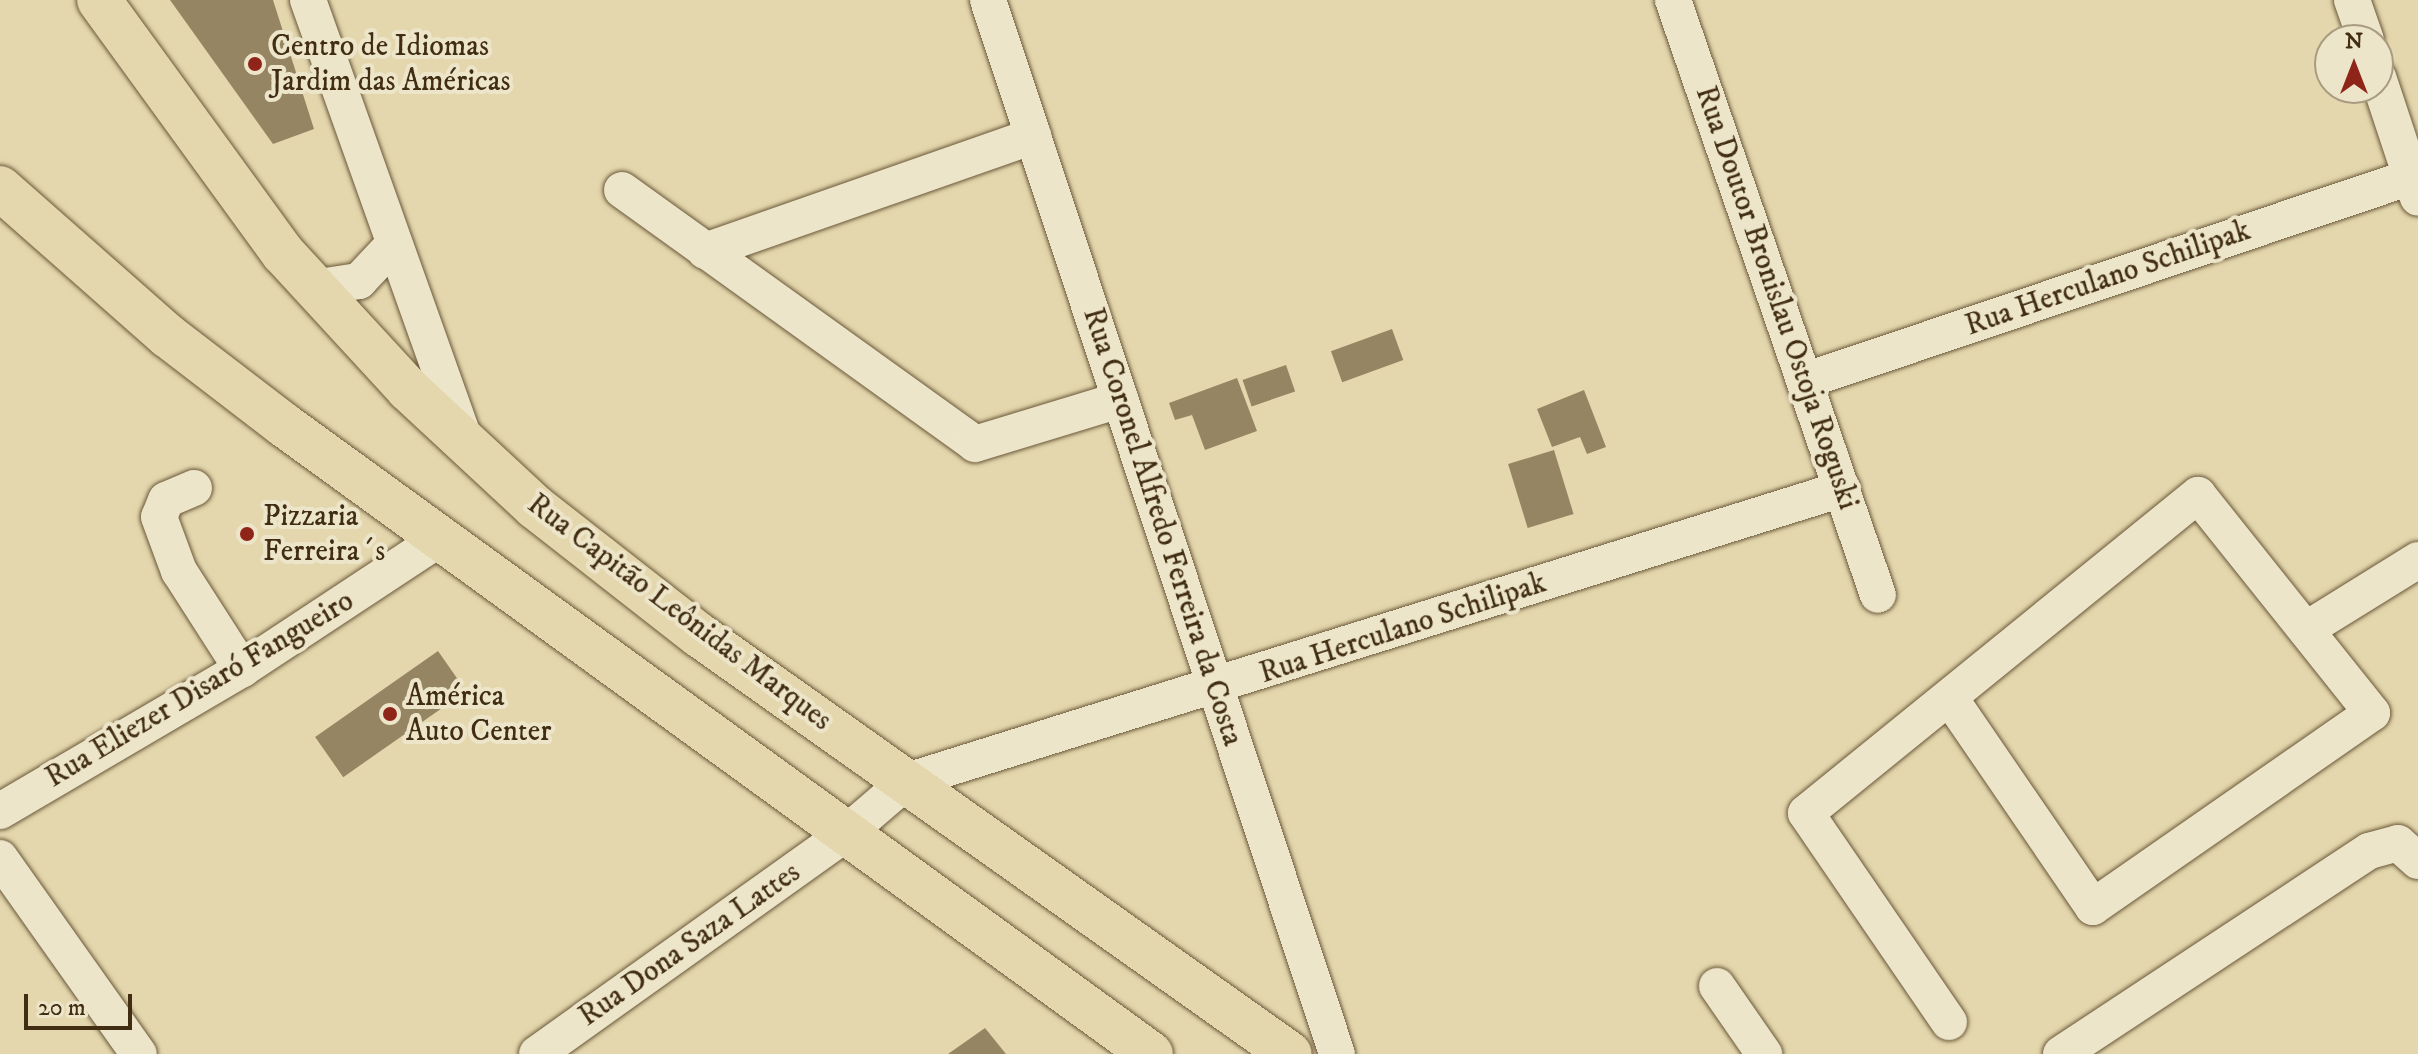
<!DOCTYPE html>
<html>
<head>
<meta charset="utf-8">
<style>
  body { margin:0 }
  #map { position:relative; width:2418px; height:1054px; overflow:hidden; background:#e4d7ad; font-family:"IM FELL DW Pica",serif }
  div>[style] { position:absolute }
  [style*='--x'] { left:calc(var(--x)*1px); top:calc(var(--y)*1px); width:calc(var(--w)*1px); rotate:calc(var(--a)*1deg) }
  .building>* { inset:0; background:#968563; transform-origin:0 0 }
  .roads { filter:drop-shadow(0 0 2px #6a5839) drop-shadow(0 0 2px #6a5839) }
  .minor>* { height:36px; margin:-18px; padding:0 18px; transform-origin:18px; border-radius:18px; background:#ede5ca }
  .major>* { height:44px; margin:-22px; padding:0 22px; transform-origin:22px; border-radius:22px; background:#e4d7ad }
  .dots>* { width:22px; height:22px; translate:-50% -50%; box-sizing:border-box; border:4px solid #ede5ca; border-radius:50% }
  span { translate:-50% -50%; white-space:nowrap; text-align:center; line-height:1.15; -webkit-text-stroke:8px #ede5ca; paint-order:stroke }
  .poi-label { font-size:30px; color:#412d12 }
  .left { translate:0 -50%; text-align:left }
  .street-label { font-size:30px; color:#412d12 }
  .north { position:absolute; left:2314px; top:24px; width:80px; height:80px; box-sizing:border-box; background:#ede5ca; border:2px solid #a89b80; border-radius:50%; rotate:0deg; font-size:22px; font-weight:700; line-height:32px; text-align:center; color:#412d12 }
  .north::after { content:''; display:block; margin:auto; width:28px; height:36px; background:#8f2418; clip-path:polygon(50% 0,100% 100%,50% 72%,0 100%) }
  .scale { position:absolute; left:24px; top:994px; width:108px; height:36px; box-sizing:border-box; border:4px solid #412d12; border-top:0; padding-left:10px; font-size:24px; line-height:28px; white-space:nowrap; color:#412d12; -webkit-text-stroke:6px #ede5ca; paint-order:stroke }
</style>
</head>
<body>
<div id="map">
  <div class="building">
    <div style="clip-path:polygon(170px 0,273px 0,314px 129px,273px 144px)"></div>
    <div style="left:1392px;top:329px;width:33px;height:65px;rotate:70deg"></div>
    <div style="left:1286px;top:365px;width:28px;height:46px;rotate:71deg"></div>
    <div style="clip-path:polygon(1237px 378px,1257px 431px,1205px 450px,1192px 415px,1175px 420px,1169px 403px)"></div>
    <div style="clip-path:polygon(1584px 390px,1606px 447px,1587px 454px,1580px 437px,1552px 447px,1537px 409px)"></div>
    <div style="left:1554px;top:450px;width:67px;height:48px;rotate:73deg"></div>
    <div style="left:438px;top:651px;width:49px;height:150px;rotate:55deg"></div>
    <div style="clip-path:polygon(985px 1028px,1006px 1054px,948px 1054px)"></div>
  </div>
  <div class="roads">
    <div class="minor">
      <div style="--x:308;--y:0;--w:470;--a:70.4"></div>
      <div style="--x:988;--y:0;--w:1110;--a:71.68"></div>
      <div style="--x:1673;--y:0;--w:629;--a:70.99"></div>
      <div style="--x:2352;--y:0;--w:42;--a:70.7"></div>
      <div style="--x:2378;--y:77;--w:127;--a:71.7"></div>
      <div style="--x:622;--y:190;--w:435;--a:35.7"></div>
      <div style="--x:975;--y:444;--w:152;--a:-16.9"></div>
      <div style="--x:705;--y:251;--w:348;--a:-19.3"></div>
      <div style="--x:313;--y:288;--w:47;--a:-8.7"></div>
      <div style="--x:359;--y:281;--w:48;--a:-46.7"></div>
      <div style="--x:1804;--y:381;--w:640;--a:-18.58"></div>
      <div style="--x:194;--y:488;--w:30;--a:157"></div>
      <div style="--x:166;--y:500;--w:18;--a:112"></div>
      <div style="--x:159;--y:517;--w:58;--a:69.7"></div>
      <div style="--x:179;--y:571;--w:117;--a:57.3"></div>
      <div style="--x:2310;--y:627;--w:127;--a:-31.8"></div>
      <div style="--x:0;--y:811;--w:281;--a:-30.4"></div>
      <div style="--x:242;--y:669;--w:235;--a:-33.4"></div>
      <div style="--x:0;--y:858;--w:240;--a:54.7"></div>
      <div style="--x:1717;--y:986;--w:83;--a:55.3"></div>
      <div style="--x:1949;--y:1022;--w:253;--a:-124.4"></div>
      <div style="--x:1806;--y:813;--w:505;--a:-39.05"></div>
      <div style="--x:2198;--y:495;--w:279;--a:51.4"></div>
      <div style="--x:2372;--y:713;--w:340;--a:145.2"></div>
      <div style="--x:2093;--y:907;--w:250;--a:-124.4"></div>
      <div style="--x:537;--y:1054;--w:376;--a:-35.5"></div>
      <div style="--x:843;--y:836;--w:84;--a:-40.7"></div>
      <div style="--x:907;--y:781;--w:980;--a:-17.34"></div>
      <div style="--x:2061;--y:1054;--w:369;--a:-33.4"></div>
      <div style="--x:2369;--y:851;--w:30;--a:-15"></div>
      <div style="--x:2398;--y:843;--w:27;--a:42"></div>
    </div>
    <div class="major">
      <div style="--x:99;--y:0;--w:313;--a:54"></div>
      <div style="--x:283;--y:253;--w:185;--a:47.4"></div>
      <div style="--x:408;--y:389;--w:173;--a:42.9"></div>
      <div style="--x:535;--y:507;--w:208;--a:38"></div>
      <div style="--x:699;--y:635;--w:724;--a:35.34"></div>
      <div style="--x:0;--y:188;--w:224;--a:41.4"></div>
      <div style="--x:168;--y:336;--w:146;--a:37.5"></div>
      <div style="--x:284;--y:425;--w:1071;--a:35.96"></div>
    </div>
  </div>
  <div class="dots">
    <div style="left:255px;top:64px;background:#8f2418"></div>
    <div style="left:247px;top:534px;background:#8f2418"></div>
    <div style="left:390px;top:714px;background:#8f2418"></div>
  </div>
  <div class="poi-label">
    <span class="left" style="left:271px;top:64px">Centro de Idiomas<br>Jardim das Américas</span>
    <span class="left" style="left:263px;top:534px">Pizzaria<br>Ferreira´s</span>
    <span class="left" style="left:406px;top:714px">América<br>Auto Center</span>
  </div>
  <div class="street-label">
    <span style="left:2108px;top:279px;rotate:-19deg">Rua Herculano Schilipak</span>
    <span style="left:1776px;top:298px;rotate:71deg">Rua Doutor Bronislau Ostoja Roguski</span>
    <span style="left:1162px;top:527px;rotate:72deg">Rua Coronel Alfredo Ferreira da Costa</span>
    <span style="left:679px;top:613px;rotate:37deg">Rua Capitão Leônidas Marques</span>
    <span style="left:1403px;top:629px;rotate:-18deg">Rua Herculano Schilipak</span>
    <span style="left:200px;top:690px;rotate:-31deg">Rua Eliezer Disaró Fangueiro</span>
    <span style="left:690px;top:945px;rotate:-35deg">Rua Dona Saza Lattes</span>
  </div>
  <div class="north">N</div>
  <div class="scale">20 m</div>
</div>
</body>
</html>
